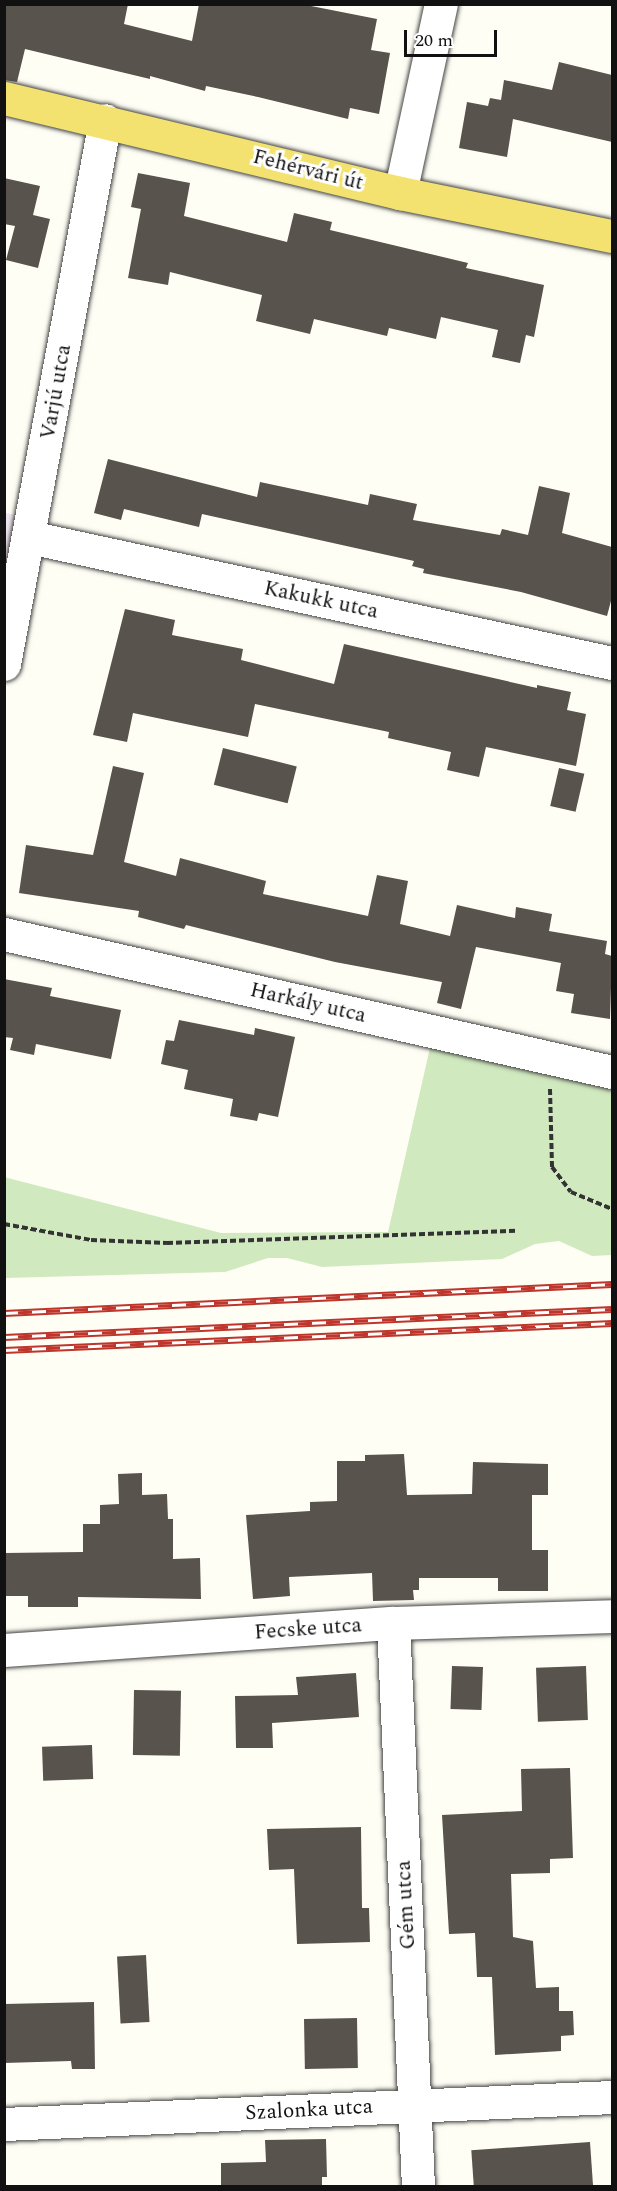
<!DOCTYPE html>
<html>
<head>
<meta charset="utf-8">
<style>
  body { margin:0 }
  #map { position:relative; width:617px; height:2191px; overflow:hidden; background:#fffef5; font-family:Spectral,serif }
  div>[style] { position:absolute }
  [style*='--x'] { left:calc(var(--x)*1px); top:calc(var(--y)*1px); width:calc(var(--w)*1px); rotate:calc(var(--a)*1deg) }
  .industrial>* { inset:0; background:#efe6ef }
  .green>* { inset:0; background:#d0e9bf }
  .building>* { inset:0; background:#59534d; transform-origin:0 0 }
  .path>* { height:4px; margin-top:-2px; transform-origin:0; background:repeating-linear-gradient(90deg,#333 0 6px,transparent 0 9px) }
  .roads { filter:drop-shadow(0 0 2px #444) drop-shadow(0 0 2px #444) }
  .minor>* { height:33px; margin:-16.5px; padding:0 16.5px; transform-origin:16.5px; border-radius:16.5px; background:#fff }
  .major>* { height:33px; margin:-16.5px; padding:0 16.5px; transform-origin:16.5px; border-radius:16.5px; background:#f4e270 }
  .rail>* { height:7px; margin-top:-3.5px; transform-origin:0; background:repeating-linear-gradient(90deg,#fff 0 14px,#be352c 0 28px); box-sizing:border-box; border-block:2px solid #be352c }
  span { translate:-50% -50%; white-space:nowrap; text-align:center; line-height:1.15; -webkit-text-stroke:6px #fff; paint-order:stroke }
  .street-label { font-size:21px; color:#111 }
  .frame { position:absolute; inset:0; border:6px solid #111; pointer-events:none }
  .scale { position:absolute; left:404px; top:30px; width:93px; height:27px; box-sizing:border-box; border:3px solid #111; border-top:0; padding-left:8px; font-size:18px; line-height:21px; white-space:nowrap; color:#111; -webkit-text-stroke:4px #fff; paint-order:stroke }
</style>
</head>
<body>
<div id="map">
  <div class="industrial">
    <div style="clip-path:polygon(5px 513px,23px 516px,5px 602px)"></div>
  </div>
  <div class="green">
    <div style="clip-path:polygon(432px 1039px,612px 1083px,612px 1255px,592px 1256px,559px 1241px,535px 1244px,502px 1259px,322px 1267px,287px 1258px,268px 1258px,225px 1272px,5px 1278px,4px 1177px,221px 1233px,388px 1232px)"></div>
  </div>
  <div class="building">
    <div style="clip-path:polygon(4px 4px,128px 4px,124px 24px,192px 41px,199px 4px,301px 4px,377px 19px,371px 50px,390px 53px,379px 114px,350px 108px,348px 119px,258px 97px,206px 86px,205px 91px,150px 76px,150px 79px,25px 49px,17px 82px,4px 80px)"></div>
    <div style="clip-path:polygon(559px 62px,612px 75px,612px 142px,513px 119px,507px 157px,459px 148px,467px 102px,488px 106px,490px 98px,501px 100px,504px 80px,552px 90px)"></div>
    <div style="clip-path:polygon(138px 173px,190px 183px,184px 216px,287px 242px,294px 213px,332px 222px,330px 230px,468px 263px,466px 268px,544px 285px,534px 337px,526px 335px,520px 363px,492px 357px,498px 330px,441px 317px,436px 339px,389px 328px,387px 336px,314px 319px,310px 334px,256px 321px,262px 295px,170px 272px,168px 285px,128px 278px,141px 209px,131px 207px)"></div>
    <div style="clip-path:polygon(4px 178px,40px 186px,33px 215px,50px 219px,38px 268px,6px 260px,15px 226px,4px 224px)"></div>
    <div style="clip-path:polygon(108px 459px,257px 497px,260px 482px,368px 505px,370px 494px,417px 504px,413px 520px,500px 535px,502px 529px,528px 535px,539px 486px,570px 493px,562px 533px,612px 547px,612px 597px,607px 616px,521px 592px,423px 573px,424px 569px,412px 566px,414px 561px,202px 514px,199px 527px,124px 509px,121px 520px,94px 513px)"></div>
    <div style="clip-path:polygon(125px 609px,175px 620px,172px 635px,243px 649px,241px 660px,334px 684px,344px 644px,537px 688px,537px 685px,571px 692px,567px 710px,586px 714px,576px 766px,486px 747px,479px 777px,447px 770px,451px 752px,388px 738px,389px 732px,255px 704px,248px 737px,133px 713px,127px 742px,93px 735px)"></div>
    <div style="left:223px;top:748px;width:76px;height:38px;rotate:14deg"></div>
    <div style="clip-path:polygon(113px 766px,144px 773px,124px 862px,176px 876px,180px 858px,266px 881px,263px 894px,368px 916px,377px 875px,408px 881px,400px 924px,450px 936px,457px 905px,515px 918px,516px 907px,552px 914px,549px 931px,607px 941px,605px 954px,612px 956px,610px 1019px,571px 1013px,574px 994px,556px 991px,561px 963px,476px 947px,461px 1009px,437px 1003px,442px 982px,335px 962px,186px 925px,184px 929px,138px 917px,139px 911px,19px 893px,26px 845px,93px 855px)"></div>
    <div style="left:559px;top:768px;width:26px;height:39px;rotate:13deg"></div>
    <div style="clip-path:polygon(4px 979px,52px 988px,50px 996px,121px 1010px,111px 1059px,36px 1044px,34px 1055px,10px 1050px,13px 1038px,4px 1037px)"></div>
    <div style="clip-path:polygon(179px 1020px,254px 1035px,255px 1028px,295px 1037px,278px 1117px,259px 1113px,257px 1121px,230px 1116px,233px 1099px,184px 1089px,188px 1070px,161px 1064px,166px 1040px,174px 1041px)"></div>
    <div style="clip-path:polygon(404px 1454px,407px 1495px,472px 1494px,473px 1462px,548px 1464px,548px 1495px,532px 1495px,532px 1550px,548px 1550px,548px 1591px,498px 1591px,498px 1578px,419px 1578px,419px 1590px,413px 1590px,414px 1600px,373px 1601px,372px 1573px,289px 1577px,290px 1596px,253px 1599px,246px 1515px,310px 1511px,310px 1502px,337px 1501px,337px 1461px,365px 1461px,365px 1455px)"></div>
    <div style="clip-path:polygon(142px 1473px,142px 1495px,167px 1494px,168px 1519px,173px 1519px,173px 1559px,200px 1558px,201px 1599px,78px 1597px,78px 1607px,28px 1607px,28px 1596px,4px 1596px,4px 1553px,83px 1552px,83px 1524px,100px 1524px,100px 1505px,119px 1504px,118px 1474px)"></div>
    <div style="left:452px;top:1666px;width:31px;height:43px;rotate:2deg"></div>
    <div style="left:586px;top:1666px;width:54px;height:50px;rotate:88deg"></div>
    <div style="clip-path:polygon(356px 1673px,359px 1717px,272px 1723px,273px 1748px,236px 1748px,235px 1696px,298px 1695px,296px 1677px)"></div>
    <div style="left:134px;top:1690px;width:47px;height:65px;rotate:1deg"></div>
    <div style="left:92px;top:1745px;width:34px;height:50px;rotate:88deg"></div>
    <div style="clip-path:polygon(570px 1768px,573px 1858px,550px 1859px,550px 1873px,511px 1874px,513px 1937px,533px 1941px,536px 1988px,559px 1987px,559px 2011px,573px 2011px,574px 2035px,561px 2036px,561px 2051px,495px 2055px,492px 1977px,477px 1977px,475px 1933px,449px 1934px,442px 1815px,522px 1811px,521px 1769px)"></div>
    <div style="clip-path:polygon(361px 1827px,362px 1908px,369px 1908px,370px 1942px,297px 1944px,294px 1869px,269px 1870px,267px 1829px)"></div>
    <div style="left:146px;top:1955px;width:67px;height:29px;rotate:87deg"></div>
    <div style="clip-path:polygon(94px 2002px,95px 2069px,72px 2069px,71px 2061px,4px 2063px,4px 2004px)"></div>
    <div style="left:357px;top:2018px;width:50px;height:53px;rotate:89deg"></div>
    <div style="clip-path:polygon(326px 2139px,327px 2177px,322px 2177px,322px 2186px,221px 2187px,221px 2163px,266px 2162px,265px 2140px)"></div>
    <div style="left:590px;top:2142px;width:45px;height:119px;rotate:86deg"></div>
  </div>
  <div class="path">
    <div style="--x:550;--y:1089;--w:78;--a:88.5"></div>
    <div style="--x:552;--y:1167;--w:31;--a:53"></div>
    <div style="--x:571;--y:1192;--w:44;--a:22.5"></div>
    <div style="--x:4;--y:1224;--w:88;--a:10.4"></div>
    <div style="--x:91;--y:1240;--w:76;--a:2.3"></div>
    <div style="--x:167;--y:1243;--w:351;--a:-2"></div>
  </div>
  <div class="roads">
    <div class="minor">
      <div style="--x:400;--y:193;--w:193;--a:-77.8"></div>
      <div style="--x:29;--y:537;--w:596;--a:12.2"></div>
      <div style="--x:4;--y:664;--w:553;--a:-79.48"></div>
      <div style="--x:4;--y:934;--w:623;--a:12.79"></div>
      <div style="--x:393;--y:1623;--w:564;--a:87.46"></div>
      <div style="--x:4;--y:1650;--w:390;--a:-4"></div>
      <div style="--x:393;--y:1623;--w:219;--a:-1.8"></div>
      <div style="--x:4;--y:2124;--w:609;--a:-2.54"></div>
    </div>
    <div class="major">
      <div style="--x:4;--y:98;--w:407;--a:13.5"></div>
      <div style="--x:400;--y:193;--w:216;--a:11.5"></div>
    </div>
  </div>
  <div class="rail">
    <div style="--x:4;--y:1313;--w:609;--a:-2.73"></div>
    <div style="--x:4;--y:1337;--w:609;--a:-2.64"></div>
    <div style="--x:4;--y:1350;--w:609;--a:-2.54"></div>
  </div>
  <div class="street-label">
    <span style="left:308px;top:170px;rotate:14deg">Fehérvári út</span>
    <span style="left:56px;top:392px;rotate:-80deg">Varjú utca</span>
    <span style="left:321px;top:600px;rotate:12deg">Kakukk utca</span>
    <span style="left:308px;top:1003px;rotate:13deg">Harkály utca</span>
    <span style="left:308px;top:1629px;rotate:-4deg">Fecske utca</span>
    <span style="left:406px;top:1905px;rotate:-93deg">Gém utca</span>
    <span style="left:309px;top:2110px;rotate:-3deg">Szalonka utca</span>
  </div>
  <div class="frame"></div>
  <div class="scale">20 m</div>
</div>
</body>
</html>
